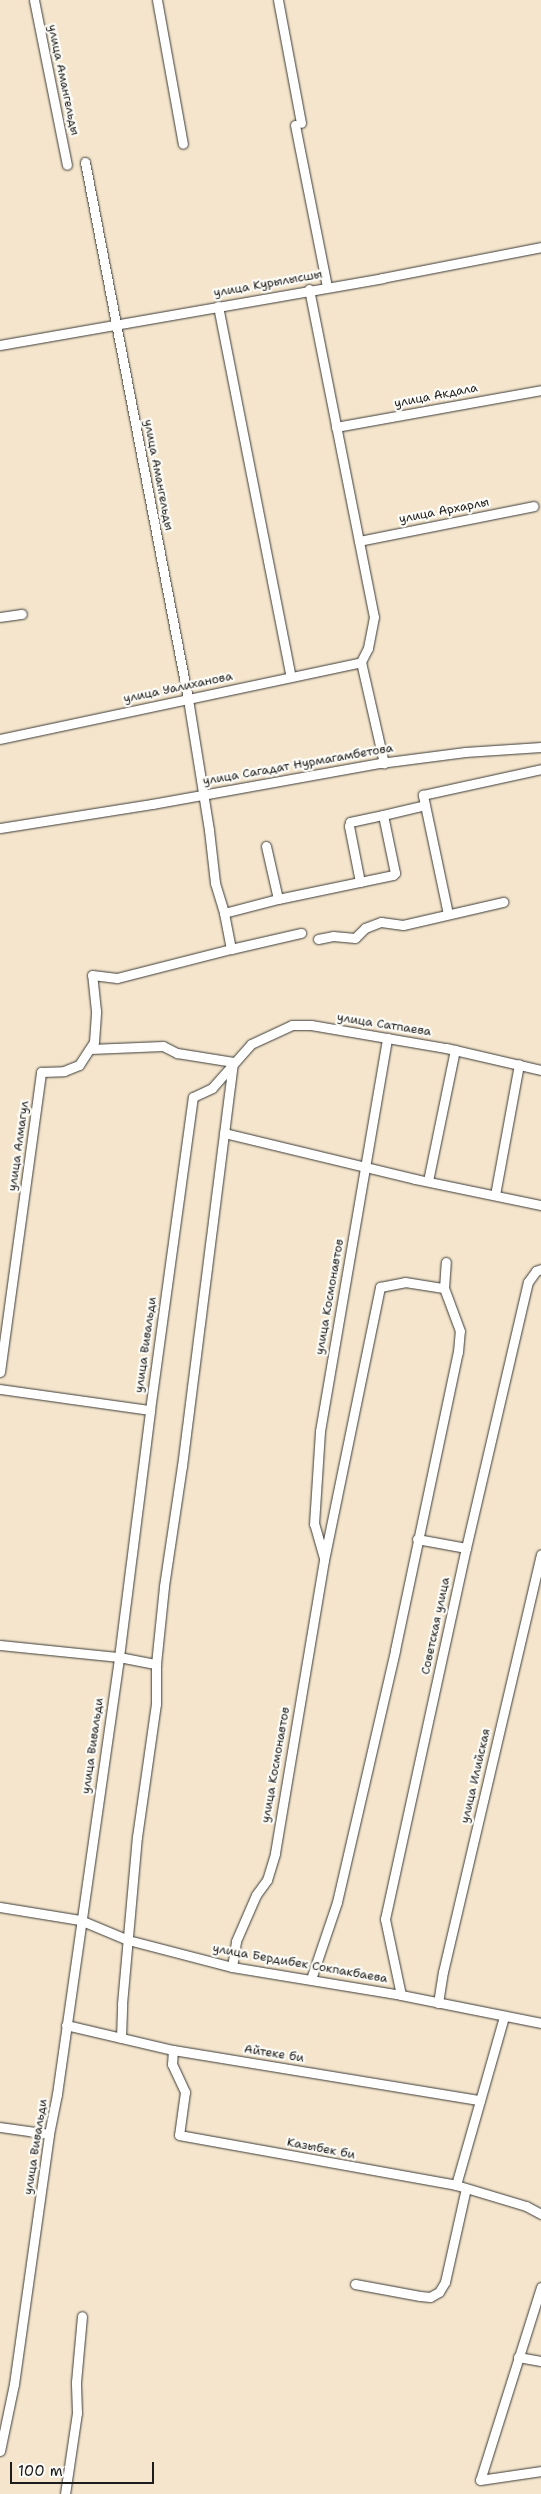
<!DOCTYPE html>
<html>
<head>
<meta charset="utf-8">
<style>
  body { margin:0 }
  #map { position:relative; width:541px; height:2494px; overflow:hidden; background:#f4e5cc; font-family:"Shantell Sans",sans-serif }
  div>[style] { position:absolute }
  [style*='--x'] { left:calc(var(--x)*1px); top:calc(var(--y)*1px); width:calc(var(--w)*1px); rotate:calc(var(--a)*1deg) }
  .roads { filter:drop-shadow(0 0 1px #3c3a36) drop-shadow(0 0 1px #3c3a36) }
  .minor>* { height:9px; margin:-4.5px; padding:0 4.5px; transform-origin:4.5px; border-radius:4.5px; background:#fff }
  span { translate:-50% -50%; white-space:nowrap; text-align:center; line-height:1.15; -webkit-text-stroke:4.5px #fdfcf7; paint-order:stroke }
  .street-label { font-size:12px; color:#1c1c1c }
  .scale { position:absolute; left:10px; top:2462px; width:144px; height:22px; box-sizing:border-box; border:2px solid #1c1c1c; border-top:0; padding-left:6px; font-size:15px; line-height:18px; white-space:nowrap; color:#1c1c1c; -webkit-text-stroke:4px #fdfcf7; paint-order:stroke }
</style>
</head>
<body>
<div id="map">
  <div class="roads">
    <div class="minor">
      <div style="--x:34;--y:0;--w:168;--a:78.7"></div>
      <div style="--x:157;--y:0;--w:146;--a:79.8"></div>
      <div style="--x:278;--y:0;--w:125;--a:79.4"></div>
      <div style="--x:295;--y:125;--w:165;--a:78.8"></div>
      <div style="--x:85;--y:162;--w:547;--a:79.14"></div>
      <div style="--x:188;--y:699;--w:133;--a:80.9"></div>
      <div style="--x:209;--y:830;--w:53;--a:83.5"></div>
      <div style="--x:215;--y:883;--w:31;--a:73"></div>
      <div style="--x:224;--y:913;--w:37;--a:79"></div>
      <div style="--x:231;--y:949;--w:72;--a:-12.9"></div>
      <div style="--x:309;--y:289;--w:334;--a:78.8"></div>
      <div style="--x:374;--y:617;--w:32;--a:101"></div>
      <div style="--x:368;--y:648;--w:16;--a:117"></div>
      <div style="--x:361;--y:662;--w:104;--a:77.2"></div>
      <div style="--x:218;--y:306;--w:378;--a:78.9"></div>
      <div style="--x:0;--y:345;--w:388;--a:-9.9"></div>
      <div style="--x:382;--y:278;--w:162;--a:-11"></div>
      <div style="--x:336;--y:427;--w:208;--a:-10.2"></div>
      <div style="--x:359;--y:541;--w:178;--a:-11.3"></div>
      <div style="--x:0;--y:617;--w:22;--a:-8"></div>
      <div style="--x:0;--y:739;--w:369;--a:-12"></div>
      <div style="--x:0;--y:828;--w:154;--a:-9"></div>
      <div style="--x:152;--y:804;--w:232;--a:-10.2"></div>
      <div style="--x:380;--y:763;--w:86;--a:-7.4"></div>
      <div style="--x:465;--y:752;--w:76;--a:-3.8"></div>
      <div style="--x:266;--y:846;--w:54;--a:77.2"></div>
      <div style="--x:278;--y:899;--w:117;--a:-11.8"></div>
      <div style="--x:393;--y:875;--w:3;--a:-45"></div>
      <div style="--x:395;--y:873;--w:59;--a:-101.7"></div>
      <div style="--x:383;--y:815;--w:43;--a:-13.4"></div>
      <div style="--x:360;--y:882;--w:57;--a:-101.1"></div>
      <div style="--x:349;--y:826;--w:4;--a:-76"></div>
      <div style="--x:350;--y:822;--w:34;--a:-12"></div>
      <div style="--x:224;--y:913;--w:56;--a:-14.5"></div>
      <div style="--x:448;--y:914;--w:122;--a:-101.9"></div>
      <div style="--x:423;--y:795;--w:121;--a:-12.4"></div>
      <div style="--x:318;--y:939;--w:15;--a:-11"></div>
      <div style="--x:333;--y:936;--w:22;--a:5"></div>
      <div style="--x:355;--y:938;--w:14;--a:-45"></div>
      <div style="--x:365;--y:928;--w:17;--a:-21"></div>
      <div style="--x:381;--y:922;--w:22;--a:8"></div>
      <div style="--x:403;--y:925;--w:103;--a:-13"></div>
      <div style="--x:90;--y:1049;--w:73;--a:-2.4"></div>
      <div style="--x:163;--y:1046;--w:16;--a:27"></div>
      <div style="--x:177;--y:1053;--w:57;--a:9.1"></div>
      <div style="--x:224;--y:1133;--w:196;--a:13.5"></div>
      <div style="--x:415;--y:1179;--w:129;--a:11.7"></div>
      <div style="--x:428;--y:1181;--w:134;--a:-78.4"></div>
      <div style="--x:495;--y:1195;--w:133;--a:-79.6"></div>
      <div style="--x:0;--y:1372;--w:303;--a:-82.2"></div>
      <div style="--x:41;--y:1072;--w:23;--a:-2"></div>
      <div style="--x:64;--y:1071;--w:16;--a:-22"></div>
      <div style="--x:79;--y:1065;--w:27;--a:-57"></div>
      <div style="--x:94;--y:1042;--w:31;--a:-86"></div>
      <div style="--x:96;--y:1011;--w:36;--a:-96"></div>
      <div style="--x:92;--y:975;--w:25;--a:7"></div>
      <div style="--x:117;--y:978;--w:118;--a:-14.3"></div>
      <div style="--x:0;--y:1389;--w:151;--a:8"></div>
      <div style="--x:417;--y:1539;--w:50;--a:10.4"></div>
      <div style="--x:324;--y:1558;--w:35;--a:-106"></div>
      <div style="--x:314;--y:1524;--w:93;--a:-86.3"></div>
      <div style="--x:320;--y:1431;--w:399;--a:-80.3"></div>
      <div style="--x:0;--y:1645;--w:120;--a:5.8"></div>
      <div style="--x:119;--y:1657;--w:38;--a:11"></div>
      <div style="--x:0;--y:1907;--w:81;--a:9.2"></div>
      <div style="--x:80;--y:1920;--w:52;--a:22.6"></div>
      <div style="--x:128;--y:1940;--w:107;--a:14.6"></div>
      <div style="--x:232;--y:1967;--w:171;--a:9.4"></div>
      <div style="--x:401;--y:1995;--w:143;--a:11.3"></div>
      <div style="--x:232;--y:1967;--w:26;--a:-81"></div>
      <div style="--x:236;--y:1941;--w:50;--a:-66.5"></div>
      <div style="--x:256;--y:1895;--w:19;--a:-54"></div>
      <div style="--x:267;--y:1880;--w:28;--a:-73"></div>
      <div style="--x:275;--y:1853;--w:297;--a:-80.5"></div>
      <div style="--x:324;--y:1560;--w:279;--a:-78.4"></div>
      <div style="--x:380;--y:1287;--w:25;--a:-11"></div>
      <div style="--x:405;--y:1282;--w:39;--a:9"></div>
      <div style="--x:311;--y:1979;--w:81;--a:-71.3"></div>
      <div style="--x:337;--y:1902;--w:259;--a:-77"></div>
      <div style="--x:395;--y:1650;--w:305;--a:-78.1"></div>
      <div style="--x:458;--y:1352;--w:21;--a:-85"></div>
      <div style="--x:460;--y:1331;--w:46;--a:-110.4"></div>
      <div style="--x:444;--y:1288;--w:26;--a:-86"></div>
      <div style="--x:401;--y:1995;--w:78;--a:-101.9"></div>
      <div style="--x:385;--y:1919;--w:380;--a:-77.7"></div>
      <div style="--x:466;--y:1548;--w:273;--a:-76.9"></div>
      <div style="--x:528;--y:1282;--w:14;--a:-54"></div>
      <div style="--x:536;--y:1271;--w:5;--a:-22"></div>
      <div style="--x:438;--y:2003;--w:31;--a:-81"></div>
      <div style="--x:443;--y:1972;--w:429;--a:-76.8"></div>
      <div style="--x:66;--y:2025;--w:110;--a:13.2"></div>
      <div style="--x:173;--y:2050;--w:311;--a:9.3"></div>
      <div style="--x:121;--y:2038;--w:34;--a:-88"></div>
      <div style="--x:122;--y:2004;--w:168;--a:-84.9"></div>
      <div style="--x:137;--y:1837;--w:134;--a:-81.9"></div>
      <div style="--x:156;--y:1704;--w:40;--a:-90"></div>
      <div style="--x:156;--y:1664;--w:78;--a:-84.1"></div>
      <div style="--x:164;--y:1586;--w:121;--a:-81.5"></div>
      <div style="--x:182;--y:1466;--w:407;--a:-82.8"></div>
      <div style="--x:173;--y:2050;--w:14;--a:94"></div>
      <div style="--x:172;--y:2064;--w:31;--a:65"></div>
      <div style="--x:185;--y:2092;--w:43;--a:97.9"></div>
      <div style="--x:179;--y:2135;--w:281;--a:10.2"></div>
      <div style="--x:456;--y:2185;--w:73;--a:16.7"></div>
      <div style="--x:526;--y:2206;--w:17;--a:28"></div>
      <div style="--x:0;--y:2127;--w:49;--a:8.1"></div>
      <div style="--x:456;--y:2185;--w:176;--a:-74.1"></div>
      <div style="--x:355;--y:2284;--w:66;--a:10.5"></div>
      <div style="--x:420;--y:2296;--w:10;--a:6"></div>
      <div style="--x:430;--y:2297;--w:10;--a:-29"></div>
      <div style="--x:439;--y:2292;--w:12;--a:-59"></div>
      <div style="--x:445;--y:2282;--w:96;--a:-77.4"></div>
      <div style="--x:541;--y:2287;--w:202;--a:107.5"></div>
      <div style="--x:480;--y:2480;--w:62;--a:-8.4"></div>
      <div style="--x:518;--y:2357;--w:23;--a:10"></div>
      <div style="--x:0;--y:2451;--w:68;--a:-78.2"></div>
      <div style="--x:14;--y:2384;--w:252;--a:-82"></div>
      <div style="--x:49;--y:2134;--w:41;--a:-78.7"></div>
      <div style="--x:57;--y:2094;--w:441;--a:-81.9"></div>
      <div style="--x:119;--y:1657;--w:249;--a:-82.8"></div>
      <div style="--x:150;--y:1410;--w:316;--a:-82.2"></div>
      <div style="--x:193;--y:1097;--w:21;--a:-25"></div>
      <div style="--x:212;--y:1088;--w:59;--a:-48.4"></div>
      <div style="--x:251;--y:1044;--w:45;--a:-24.9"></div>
      <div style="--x:292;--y:1025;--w:19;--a:0"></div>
      <div style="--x:311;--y:1025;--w:137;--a:9.7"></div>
      <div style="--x:446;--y:1048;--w:98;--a:13"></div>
      <div style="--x:65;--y:2494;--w:82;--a:-81.6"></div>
      <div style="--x:77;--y:2413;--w:31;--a:-92"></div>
      <div style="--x:76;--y:2382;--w:66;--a:-84.8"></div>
    </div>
  </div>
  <div class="street-label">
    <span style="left:63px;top:80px;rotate:78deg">улица Амангельды</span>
    <span style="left:268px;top:284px;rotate:-10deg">улица Курылысшы</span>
    <span style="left:436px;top:396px;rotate:-11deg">улица Акдала</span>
    <span style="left:158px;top:475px;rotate:79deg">улица Амангельды</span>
    <span style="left:444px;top:511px;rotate:-11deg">улица Архарлы</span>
    <span style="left:178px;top:688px;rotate:-12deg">улица Уалиханова</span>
    <span style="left:298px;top:765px;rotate:-10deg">улица Сагадат Нурмагамбетова</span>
    <span style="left:384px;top:1025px;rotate:9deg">улица Сатпаева</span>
    <span style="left:19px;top:1146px;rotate:-82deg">улица Алмагул</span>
    <span style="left:330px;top:1297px;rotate:-80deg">улица Космонавтов</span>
    <span style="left:146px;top:1345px;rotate:-82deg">улица Вивальди</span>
    <span style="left:436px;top:1626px;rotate:-78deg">Советская улица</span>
    <span style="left:93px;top:1746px;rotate:-82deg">улица Вивальди</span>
    <span style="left:276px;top:1765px;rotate:-80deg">улица Космонавтов</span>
    <span style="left:476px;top:1776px;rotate:-77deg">улица Илийская</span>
    <span style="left:300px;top:1964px;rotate:10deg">улица Бердибек Сокпакбаева</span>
    <span style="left:274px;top:2054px;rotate:9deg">Айтеке би</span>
    <span style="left:36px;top:2147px;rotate:-81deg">улица Вивальди</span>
    <span style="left:321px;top:2149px;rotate:11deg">Казыбек би</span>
  </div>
  <div class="scale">100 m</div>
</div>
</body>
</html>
